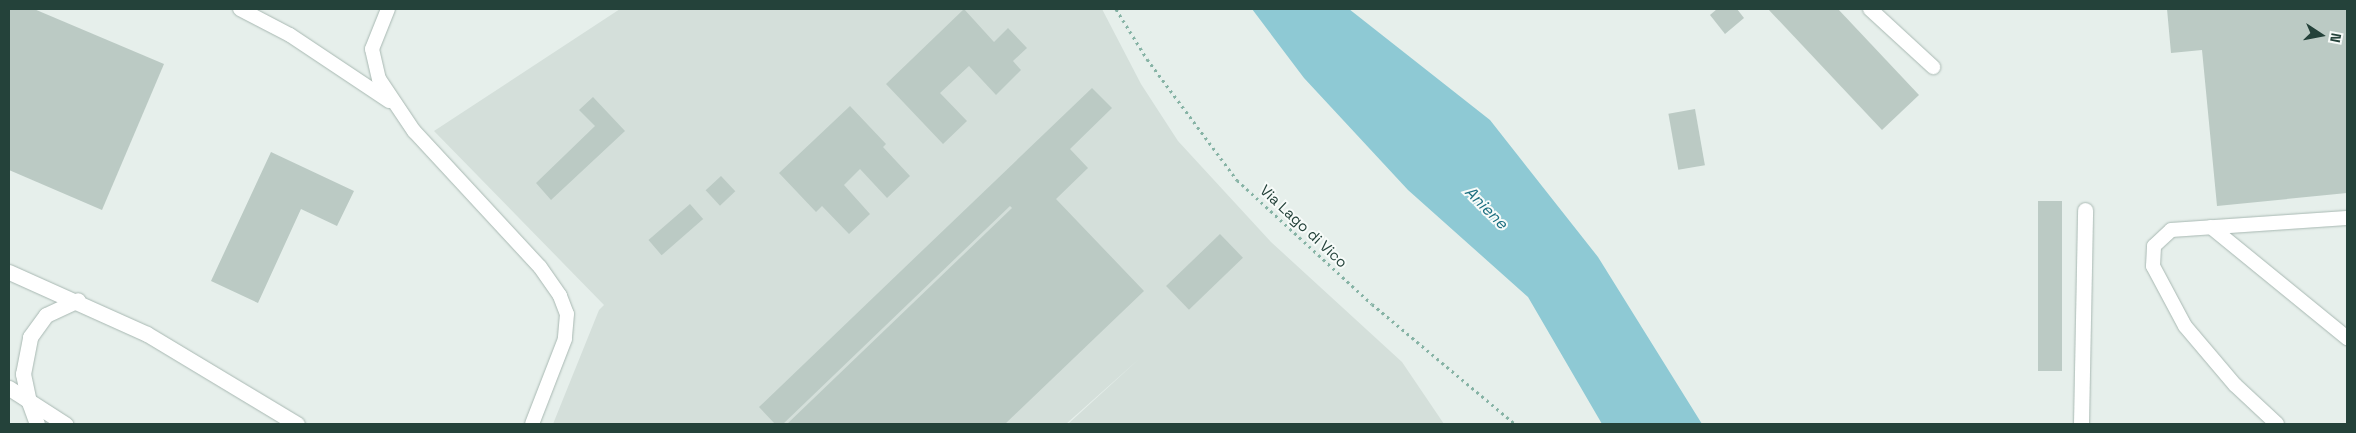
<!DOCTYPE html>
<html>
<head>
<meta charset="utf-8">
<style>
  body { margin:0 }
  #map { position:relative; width:2356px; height:433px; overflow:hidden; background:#e6efeb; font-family:"Space Grotesk",sans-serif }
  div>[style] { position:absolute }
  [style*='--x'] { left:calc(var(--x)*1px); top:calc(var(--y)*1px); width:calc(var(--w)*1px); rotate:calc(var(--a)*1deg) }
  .built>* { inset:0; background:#d4dfda }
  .water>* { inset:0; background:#8ec9d4 }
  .building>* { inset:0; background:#bbcac4; transform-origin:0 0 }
  .path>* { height:3px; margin-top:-1.5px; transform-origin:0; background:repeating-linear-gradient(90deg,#86b3a5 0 2.5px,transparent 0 6.5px) }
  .roads { filter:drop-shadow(0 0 1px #a8b8b2) drop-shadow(0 0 1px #a8b8b2) }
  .service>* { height:14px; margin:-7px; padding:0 7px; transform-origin:7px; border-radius:7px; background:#fff }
  .minor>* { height:15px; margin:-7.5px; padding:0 7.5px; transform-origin:7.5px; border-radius:7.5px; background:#fff }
  .secondary>* { height:15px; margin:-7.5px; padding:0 7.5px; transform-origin:7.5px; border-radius:7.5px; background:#fff }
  span { translate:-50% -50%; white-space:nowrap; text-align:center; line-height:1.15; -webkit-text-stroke:4px #f7fbf9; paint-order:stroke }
  .street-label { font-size:15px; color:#24423a }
  .water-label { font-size:16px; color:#1c6f80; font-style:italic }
  .frame { position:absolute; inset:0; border:10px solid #24423a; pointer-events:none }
  .north { position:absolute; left:2296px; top:10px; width:50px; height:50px; -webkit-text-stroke:4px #f7fbf9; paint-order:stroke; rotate:101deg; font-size:14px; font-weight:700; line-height:20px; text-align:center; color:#24423a }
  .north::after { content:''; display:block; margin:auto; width:18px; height:22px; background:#24423a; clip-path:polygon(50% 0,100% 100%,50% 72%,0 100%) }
</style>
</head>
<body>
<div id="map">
  <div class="built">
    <div style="clip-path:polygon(620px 9px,1102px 9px,1141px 84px,1178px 141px,1271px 242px,1402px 362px,1444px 424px,1068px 424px,1139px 359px,1066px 424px,553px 424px,599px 310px,604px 305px,434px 131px)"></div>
  </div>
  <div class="water">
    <div style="clip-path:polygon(1252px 9px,1349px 9px,1490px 120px,1598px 257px,1702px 424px,1602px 424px,1528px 297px,1408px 190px,1304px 78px)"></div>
  </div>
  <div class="building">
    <div style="clip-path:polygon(9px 9px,34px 9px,164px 64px,102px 210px,9px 170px)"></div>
    <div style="clip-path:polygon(964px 9px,994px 42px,1008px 28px,1027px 48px,1013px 61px,1021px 70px,996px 95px,969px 66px,940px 93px,967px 121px,943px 144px,886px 84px)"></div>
    <div style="clip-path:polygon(1717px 9px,1737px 9px,1744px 18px,1725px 34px,1710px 15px)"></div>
    <div style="clip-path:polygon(1768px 9px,1838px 9px,1919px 95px,1882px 130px)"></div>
    <div style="clip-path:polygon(2167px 9px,2347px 9px,2347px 193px,2217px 206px,2202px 50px,2171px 53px)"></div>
    <div style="clip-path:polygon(1092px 88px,1112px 108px,1070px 149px,1088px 168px,1056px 199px,1144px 291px,1005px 424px,787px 424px,1012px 208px,1010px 206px,783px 424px,775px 424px,759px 407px)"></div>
    <div style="clip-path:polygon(593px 97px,625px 131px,551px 200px,536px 183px,595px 126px,579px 110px)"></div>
    <div style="clip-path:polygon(850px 106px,886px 144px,883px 147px,910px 176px,887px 198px,860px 169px,844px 185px,870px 214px,849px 234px,822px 206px,816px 212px,779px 173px)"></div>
    <div style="left:1695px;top:109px;width:57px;height:27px;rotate:80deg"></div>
    <div style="clip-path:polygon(271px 152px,354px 191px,337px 226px,301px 209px,258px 303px,211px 281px)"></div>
    <div style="left:721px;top:176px;width:21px;height:21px;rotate:47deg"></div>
    <div style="left:2038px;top:201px;width:24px;height:170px"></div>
    <div style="left:690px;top:204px;width:20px;height:55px;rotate:49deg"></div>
    <div style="left:1220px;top:234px;width:33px;height:75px;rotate:46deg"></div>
  </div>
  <div class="path">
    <div style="--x:1116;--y:9;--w:59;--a:58.2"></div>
    <div style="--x:1147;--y:59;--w:151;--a:53.4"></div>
    <div style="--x:1237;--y:180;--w:183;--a:42.6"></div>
    <div style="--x:1372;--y:304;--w:187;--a:40"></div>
  </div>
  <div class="roads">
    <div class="service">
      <div style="--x:240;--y:9;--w:56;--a:27.5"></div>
      <div style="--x:290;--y:35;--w:119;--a:33.7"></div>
      <div style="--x:388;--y:9;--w:43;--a:111.8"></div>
      <div style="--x:372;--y:49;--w:31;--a:77"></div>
      <div style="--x:379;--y:79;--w:63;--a:56.1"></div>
      <div style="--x:414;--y:131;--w:185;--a:47.2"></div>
      <div style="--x:540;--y:267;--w:35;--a:55"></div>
      <div style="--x:560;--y:296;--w:19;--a:69"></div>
      <div style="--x:567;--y:314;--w:25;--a:95"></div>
      <div style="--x:565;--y:339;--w:91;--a:111.2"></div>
      <div style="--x:1870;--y:9;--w:86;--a:42.6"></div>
      <div style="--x:2211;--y:227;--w:176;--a:39.2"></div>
      <div style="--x:2277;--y:424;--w:57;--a:-137.1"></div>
      <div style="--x:2235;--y:385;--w:77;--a:-130.3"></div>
      <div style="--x:2185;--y:326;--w:68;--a:-118.1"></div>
      <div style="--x:2153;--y:266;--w:20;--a:-87"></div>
      <div style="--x:2154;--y:246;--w:23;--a:-43"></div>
      <div style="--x:2171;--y:230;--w:176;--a:-3.9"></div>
    </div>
    <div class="minor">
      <div style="--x:29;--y:402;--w:23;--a:70"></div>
      <div style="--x:2081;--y:424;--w:214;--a:-88.9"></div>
    </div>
    <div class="secondary">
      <div style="--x:9;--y:272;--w:151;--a:24.2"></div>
      <div style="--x:147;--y:334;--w:175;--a:31"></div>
      <div style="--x:9;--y:388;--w:67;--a:32.7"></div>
      <div style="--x:29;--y:402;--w:29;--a:-102"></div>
      <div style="--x:23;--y:374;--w:38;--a:-79"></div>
      <div style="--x:30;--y:337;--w:27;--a:-54"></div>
      <div style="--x:46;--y:315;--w:35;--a:-25"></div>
    </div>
  </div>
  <div class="street-label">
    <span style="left:1304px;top:226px;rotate:43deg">Via Lago di Vico</span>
  </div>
  <div class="water-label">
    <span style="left:1486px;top:208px;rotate:45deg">Aniene</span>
  </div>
  <div class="frame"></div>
  <div class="north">N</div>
</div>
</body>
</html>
